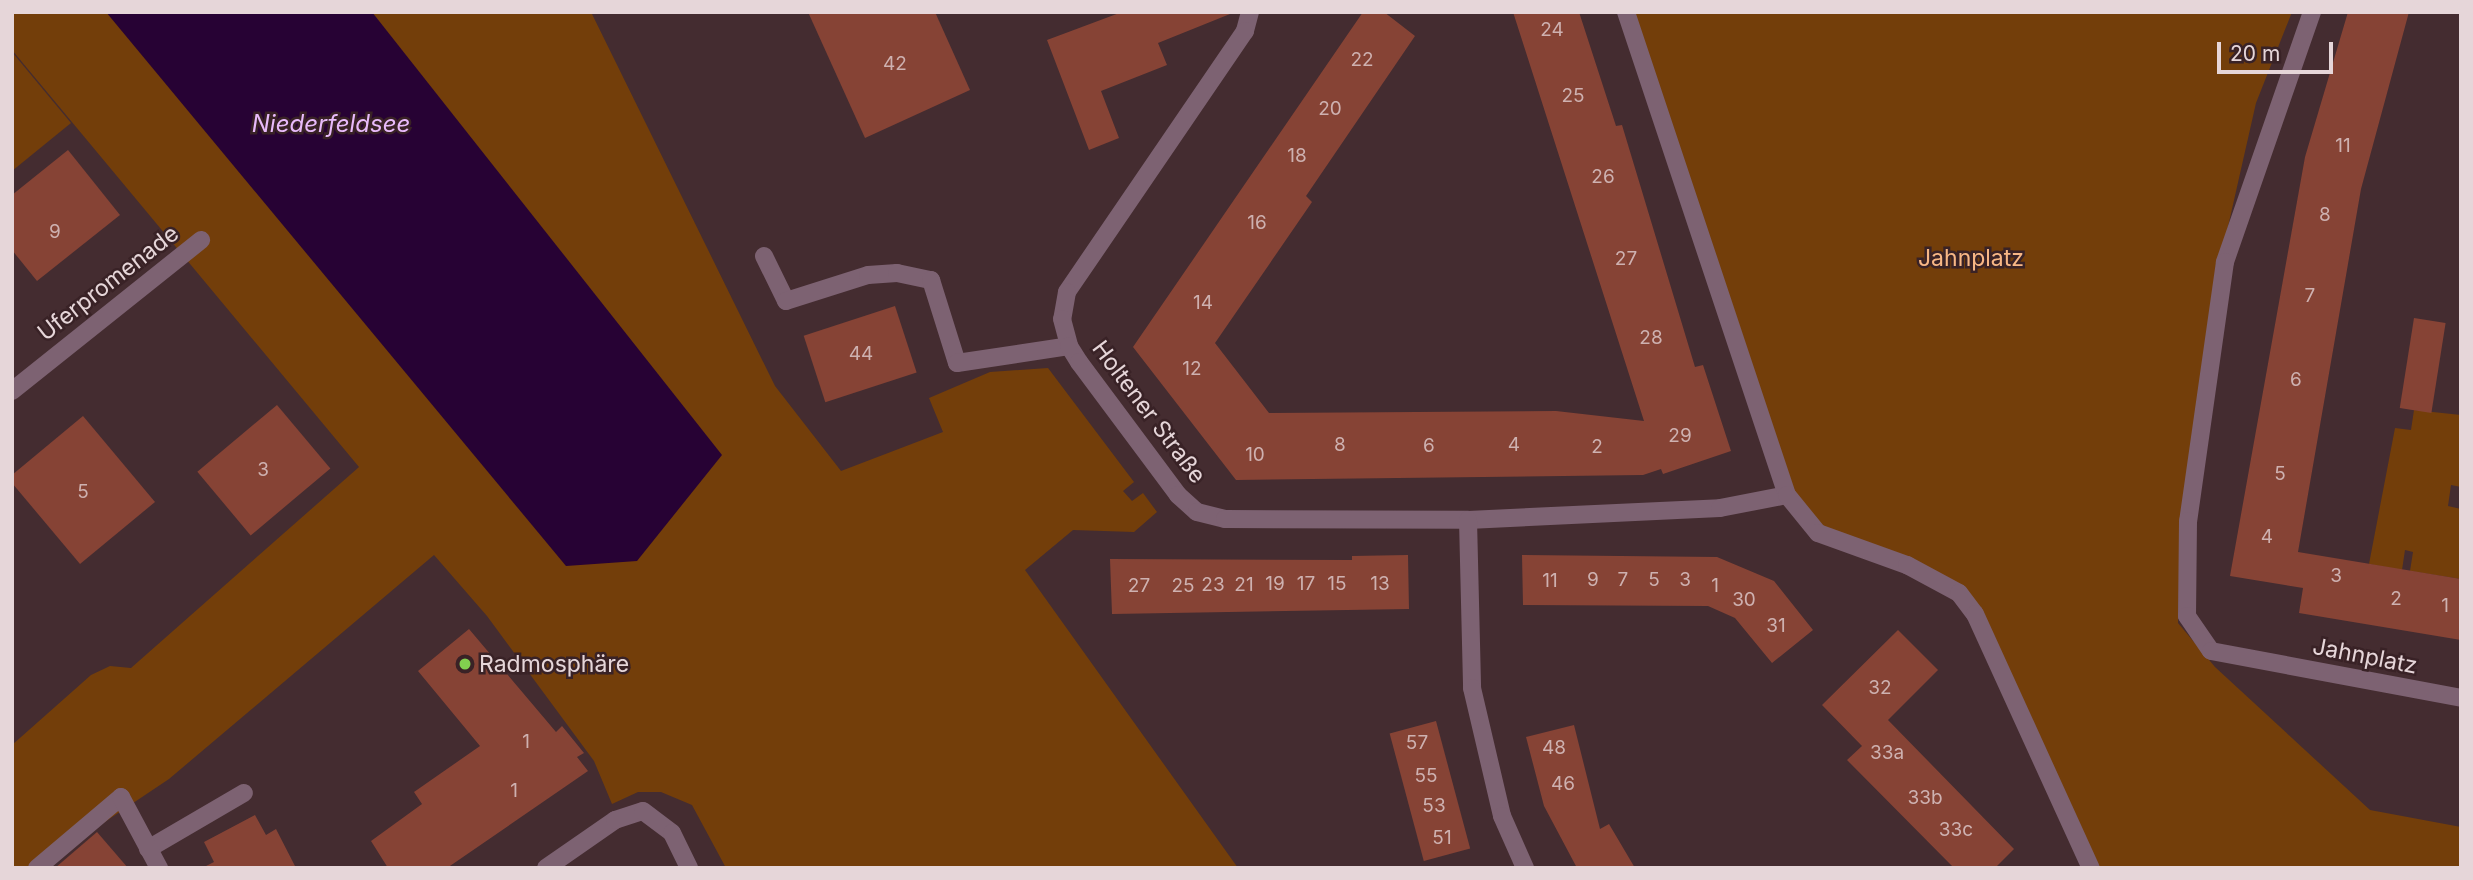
<!DOCTYPE html>
<html>
<head>
<meta charset="utf-8">
<style>
  body { margin:0 }
  #map { position:relative; width:2473px; height:880px; overflow:hidden; background:#442c30; font-family:Inter,sans-serif }
  div>[style] { position:absolute }
  [style*='--x'] { left:calc(var(--x)*1px); top:calc(var(--y)*1px); width:calc(var(--w)*1px); rotate:calc(var(--a)*1deg) }
  .green>* { inset:0; background:#733e0a }
  .water>* { inset:0; background:#270234 }
  .building>* { inset:0; background:#864335; transform-origin:0 0 }
  .lane>* { height:18px; margin:-9px; padding:0 9px; transform-origin:9px; border-radius:9px; background:#7d6272 }
  .street>* { height:18px; margin:-9px; padding:0 9px; transform-origin:9px; border-radius:9px; background:#7d6272 }
  .dots>* { width:19px; height:19px; translate:-50% -50%; box-sizing:border-box; border:4px solid #392226; border-radius:50% }
  span { translate:-50% -50%; white-space:nowrap; text-align:center; line-height:1.15; -webkit-text-stroke:5px #392226; paint-order:stroke }
  .number-label { font-size:19px; color:#ceb1b0 }
  .number-label span { -webkit-text-stroke-width:0 }
  .park-label { font-size:23px; color:#f8b785 }
  .street-label { font-size:23px; color:#e6d6d9 }
  .poi-label { font-size:23px; color:#e6d6d9 }
  .left { translate:0 -50%; text-align:left }
  .water-label { font-size:24px; color:#e8bafa; font-style:italic }
  .frame { position:absolute; inset:0; border:14px solid #e6d6d9; pointer-events:none }
  .scale { position:absolute; left:2217px; top:42px; width:116px; height:32px; box-sizing:border-box; border:4px solid #e6d6d9; border-top:0; padding-left:9px; font-size:21px; line-height:24px; white-space:nowrap; color:#e6d6d9; -webkit-text-stroke:5px #392226; paint-order:stroke }
</style>
</head>
<body>
<div id="map">
  <div class="green">
    <div style="clip-path:polygon(12px 12px,591px 12px,775px 386px,841px 471px,943px 432px,929px 398px,990px 372px,1048px 368px,1134px 482px,1123px 491px,1132px 501px,1143px 493px,1157px 512px,1134px 532px,1073px 530px,1025px 570px,1238px 868px,726px 868px,692px 805px,661px 792px,638px 792px,612px 804px,594px 761px,487px 616px,434px 555px,169px 779px,36px 868px,12px 868px,12px 745px,91px 675px,110px 666px,131px 668px,359px 467px,12px 50px)"></div>
    <div style="clip-path:polygon(1632px 12px,2292px 12px,2256px 103px,2220px 262px,2182px 513px,2178px 623px,2215px 667px,2370px 810px,2461px 827px,2461px 868px,2100px 868px,1980px 610px,1820px 526px,1792px 492px)"></div>
    <div style="clip-path:polygon(12px 52px,71px 123px,12px 171px)"></div>
    <div style="clip-path:polygon(2414px 410px,2461px 415px,2461px 487px,2451px 485px,2448px 506px,2461px 509px,2461px 579px,2410px 571px,2413px 552px,2405px 550px,2402px 570px,2369px 564px,2395px 428px,2411px 430px)"></div>
  </div>
  <div class="water">
    <div style="clip-path:polygon(106px 12px,372px 12px,722px 455px,637px 561px,566px 566px)"></div>
  </div>
  <div class="building">
    <div style="clip-path:polygon(808px 12px,935px 12px,970px 90px,865px 138px)"></div>
    <div style="clip-path:polygon(1122px 12px,1230px 14px,1158px 43px,1167px 65px,1101px 91px,1119px 138px,1089px 150px,1047px 40px)"></div>
    <div style="clip-path:polygon(1363px 12px,1384px 12px,1415px 36px,1306px 196px,1312px 202px,1215px 343px,1269px 413px,1556px 411px,1644px 421px,1513px 12px,1579px 12px,1616px 126px,1622px 125px,1695px 367px,1703px 365px,1731px 451px,1663px 474px,1661px 469px,1643px 475px,1236px 480px,1133px 347px)"></div>
    <div style="clip-path:polygon(2348px 12px,2409px 12px,2361px 189px,2298px 552px,2461px 579px,2461px 640px,2299px 613px,2303px 588px,2230px 576px,2305px 157px)"></div>
    <div style="clip-path:polygon(68px 150px,120px 215px,37px 281px,12px 250px,12px 195px)"></div>
    <div style="left:895px;top:306px;width:70px;height:96px;rotate:72deg"></div>
    <div style="left:2414px;top:318px;width:32px;height:91px;rotate:9deg"></div>
    <div style="left:277px;top:405px;width:83px;height:104px;rotate:50deg"></div>
    <div style="clip-path:polygon(83px 416px,155px 502px,80px 564px,12px 483px,12px 475px)"></div>
    <div style="clip-path:polygon(1408px 555px,1409px 609px,1112px 614px,1110px 559px,1352px 560px,1352px 556px)"></div>
    <div style="clip-path:polygon(1522px 555px,1717px 557px,1774px 581px,1813px 630px,1772px 663px,1735px 618px,1708px 606px,1523px 605px)"></div>
    <div style="clip-path:polygon(469px 629px,556px 732px,562px 726px,584px 753px,577px 757px,588px 771px,447px 868px,388px 868px,371px 841px,422px 804px,414px 792px,480px 746px,418px 671px)"></div>
    <div style="clip-path:polygon(1898px 630px,1938px 670px,1888px 720px,2014px 849px,1995px 868px,1954px 868px,1847px 760px,1862px 746px,1822px 705px)"></div>
    <div style="left:1436px;top:721px;width:132px;height:48px;rotate:75deg"></div>
    <div style="clip-path:polygon(1574px 725px,1600px 829px,1609px 824px,1635px 868px,1577px 868px,1544px 806px,1526px 737px)"></div>
    <div style="clip-path:polygon(255px 815px,266px 835px,276px 829px,296px 868px,202px 868px,214px 862px,204px 842px)"></div>
    <div style="clip-path:polygon(97px 832px,128px 868px,55px 868px)"></div>
  </div>
  <div class="lane">
    <div style="--x:764;--y:256;--w:50;--a:63.9"></div>
    <div style="--x:786;--y:301;--w:86;--a:-17.6"></div>
    <div style="--x:868;--y:275;--w:29;--a:-4"></div>
    <div style="--x:897;--y:273;--w:35;--a:12"></div>
    <div style="--x:931;--y:280;--w:87;--a:72.6"></div>
    <div style="--x:957;--y:363;--w:113;--a:-8.6"></div>
    <div style="--x:148;--y:849;--w:111;--a:-30.3"></div>
    <div style="--x:37;--y:868;--w:110;--a:-40.2"></div>
  </div>
  <div class="street">
    <div style="--x:1250;--y:12;--w:20;--a:105"></div>
    <div style="--x:1245;--y:31;--w:316;--a:124.3"></div>
    <div style="--x:1067;--y:292;--w:27;--a:100"></div>
    <div style="--x:1062;--y:319;--w:28;--a:75"></div>
    <div style="--x:1069;--y:346;--w:19;--a:58"></div>
    <div style="--x:1079;--y:362;--w:166;--a:53.3"></div>
    <div style="--x:1178;--y:495;--w:25;--a:42"></div>
    <div style="--x:1197;--y:512;--w:29;--a:14"></div>
    <div style="--x:1225;--y:519;--w:243;--a:0.2"></div>
    <div style="--x:1468;--y:520;--w:252;--a:-2.7"></div>
    <div style="--x:1720;--y:508;--w:68;--a:-11"></div>
    <div style="--x:1626;--y:12;--w:509;--a:71.57"></div>
    <div style="--x:1787;--y:495;--w:49;--a:50.8"></div>
    <div style="--x:1818;--y:533;--w:95;--a:19.8"></div>
    <div style="--x:1907;--y:565;--w:59;--a:28.3"></div>
    <div style="--x:1959;--y:593;--w:26;--a:53"></div>
    <div style="--x:1975;--y:614;--w:279;--a:65.5"></div>
    <div style="--x:2312;--y:12;--w:265;--a:109.2"></div>
    <div style="--x:2225;--y:262;--w:262;--a:98.1"></div>
    <div style="--x:2188;--y:521;--w:95;--a:90.6"></div>
    <div style="--x:2187;--y:616;--w:42;--a:55.6"></div>
    <div style="--x:2211;--y:651;--w:254;--a:10.6"></div>
    <div style="--x:12;--y:391;--w:242;--a:-38.6"></div>
    <div style="--x:1468;--y:520;--w:168;--a:88.6"></div>
    <div style="--x:1472;--y:688;--w:131;--a:76.8"></div>
    <div style="--x:1502;--y:816;--w:57;--a:66.1"></div>
    <div style="--x:121;--y:797;--w:81;--a:61.8"></div>
    <div style="--x:546;--y:868;--w:84;--a:-34.8"></div>
    <div style="--x:615;--y:820;--w:29;--a:-18"></div>
    <div style="--x:643;--y:811;--w:36;--a:37"></div>
    <div style="--x:672;--y:833;--w:39;--a:64"></div>
  </div>
  <div class="dots">
    <div style="left:465px;top:664px;background:#82d04f"></div>
  </div>
  <div class="number-label">
    <span style="left:1552px;top:30px">24</span>
    <span style="left:1362px;top:60px">22</span>
    <span style="left:895px;top:64px">42</span>
    <span style="left:1573px;top:96px">25</span>
    <span style="left:1330px;top:109px">20</span>
    <span style="left:2343px;top:146px">11</span>
    <span style="left:1297px;top:156px">18</span>
    <span style="left:1603px;top:177px">26</span>
    <span style="left:2325px;top:215px">8</span>
    <span style="left:1257px;top:223px">16</span>
    <span style="left:55px;top:232px">9</span>
    <span style="left:1626px;top:259px">27</span>
    <span style="left:2310px;top:296px">7</span>
    <span style="left:1203px;top:303px">14</span>
    <span style="left:1651px;top:338px">28</span>
    <span style="left:861px;top:354px">44</span>
    <span style="left:1192px;top:369px">12</span>
    <span style="left:2296px;top:380px">6</span>
    <span style="left:1680px;top:436px">29</span>
    <span style="left:1340px;top:445px">8</span>
    <span style="left:1514px;top:445px">4</span>
    <span style="left:1429px;top:446px">6</span>
    <span style="left:1597px;top:447px">2</span>
    <span style="left:1255px;top:455px">10</span>
    <span style="left:263px;top:470px">3</span>
    <span style="left:2280px;top:474px">5</span>
    <span style="left:83px;top:492px">5</span>
    <span style="left:2267px;top:537px">4</span>
    <span style="left:2336px;top:576px">3</span>
    <span style="left:1593px;top:580px">9</span>
    <span style="left:1623px;top:580px">7</span>
    <span style="left:1654px;top:580px">5</span>
    <span style="left:1685px;top:580px">3</span>
    <span style="left:1550px;top:581px">11</span>
    <span style="left:1275px;top:584px">19</span>
    <span style="left:1306px;top:584px">17</span>
    <span style="left:1337px;top:584px">15</span>
    <span style="left:1380px;top:584px">13</span>
    <span style="left:1213px;top:585px">23</span>
    <span style="left:1244px;top:585px">21</span>
    <span style="left:1139px;top:586px">27</span>
    <span style="left:1183px;top:586px">25</span>
    <span style="left:1715px;top:586px">1</span>
    <span style="left:2396px;top:599px">2</span>
    <span style="left:1744px;top:600px">30</span>
    <span style="left:2445px;top:606px">1</span>
    <span style="left:1776px;top:626px">31</span>
    <span style="left:1880px;top:688px">32</span>
    <span style="left:526px;top:742px">1</span>
    <span style="left:1417px;top:743px">57</span>
    <span style="left:1554px;top:748px">48</span>
    <span style="left:1887px;top:753px">33a</span>
    <span style="left:1426px;top:776px">55</span>
    <span style="left:1563px;top:784px">46</span>
    <span style="left:514px;top:791px">1</span>
    <span style="left:1925px;top:798px">33b</span>
    <span style="left:1434px;top:806px">53</span>
    <span style="left:1956px;top:830px">33c</span>
    <span style="left:1442px;top:838px">51</span>
  </div>
  <div class="park-label">
    <span style="left:1971px;top:258px">Jahnplatz</span>
  </div>
  <div class="street-label">
    <span style="left:108px;top:283px;rotate:-38deg">Uferpromenade</span>
    <span style="left:1149px;top:412px;rotate:53deg">Holtener Straße</span>
    <span style="left:2365px;top:656px;rotate:11deg">Jahnplatz</span>
  </div>
  <div class="poi-label">
    <span class="left" style="left:479px;top:664px">Radmosphäre</span>
  </div>
  <div class="water-label">
    <span style="left:331px;top:124px">Niederfeldsee</span>
  </div>
  <div class="frame"></div>
  <div class="scale">20 m</div>
</div>
</body>
</html>
